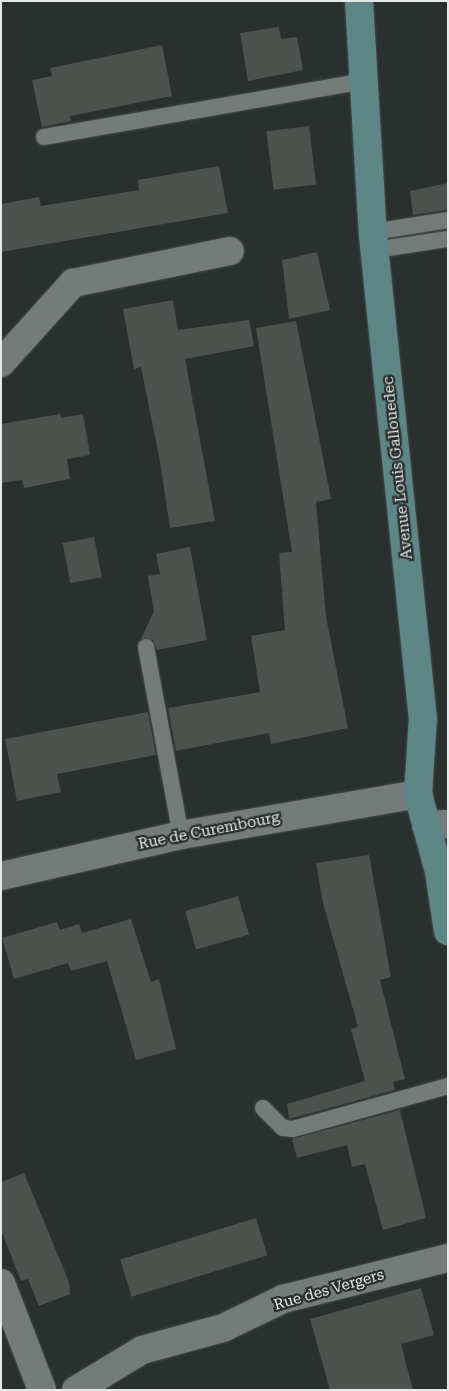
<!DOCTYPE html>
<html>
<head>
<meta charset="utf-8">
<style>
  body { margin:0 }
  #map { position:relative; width:449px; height:1391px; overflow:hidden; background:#29302e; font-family:"Roboto Serif",serif }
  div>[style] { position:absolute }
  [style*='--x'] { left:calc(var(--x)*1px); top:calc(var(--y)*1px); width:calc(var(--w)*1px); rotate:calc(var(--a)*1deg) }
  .building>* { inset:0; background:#4d524f; transform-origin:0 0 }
  .roads { filter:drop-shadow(0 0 1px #494e4c) drop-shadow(0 0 1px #494e4c) }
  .service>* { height:16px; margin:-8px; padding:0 8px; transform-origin:8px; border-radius:8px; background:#747b79 }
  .minor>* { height:28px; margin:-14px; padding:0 14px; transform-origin:14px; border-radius:14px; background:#747b79 }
  .secondary>* { height:28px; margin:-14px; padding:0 14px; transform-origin:14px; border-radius:14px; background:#5d8686 }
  span { translate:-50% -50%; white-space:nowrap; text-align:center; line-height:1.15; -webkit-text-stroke:4.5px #29302e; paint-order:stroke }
  .street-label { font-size:15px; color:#e4e8e6 }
  .frame { position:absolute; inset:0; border:2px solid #e4e8e6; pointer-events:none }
</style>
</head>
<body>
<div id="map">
  <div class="building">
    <div style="clip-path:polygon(279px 27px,281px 39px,297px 37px,303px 70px,248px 81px,240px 33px)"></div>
    <div style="clip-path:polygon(162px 45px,172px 96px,70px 116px,71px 121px,42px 127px,32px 80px,52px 76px,50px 68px)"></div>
    <div style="left:309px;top:126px;width:59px;height:43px;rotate:83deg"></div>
    <div style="clip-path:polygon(219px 166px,228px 213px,1px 252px,1px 204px,39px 197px,41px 206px,139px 190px,138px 180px)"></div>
    <div style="clip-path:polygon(448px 183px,448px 210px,413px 215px,410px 191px)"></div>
    <div style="clip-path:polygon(317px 252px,330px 310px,289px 319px,282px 260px)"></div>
    <div style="clip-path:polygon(173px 300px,178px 330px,249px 320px,254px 346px,185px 359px,215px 521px,170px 528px,159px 456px,141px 367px,134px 369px,123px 309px)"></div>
    <div style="clip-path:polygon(296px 321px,331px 499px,316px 502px,326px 617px,348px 728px,271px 744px,269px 733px,176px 751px,168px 708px,260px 692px,251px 636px,285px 630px,279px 553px,292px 552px,256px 328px)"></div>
    <div style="clip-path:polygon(60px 414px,61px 418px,83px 414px,90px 455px,67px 459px,70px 479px,24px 488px,22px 480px,1px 483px,1px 424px)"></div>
    <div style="left:94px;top:537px;width:41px;height:32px;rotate:79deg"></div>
    <div style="clip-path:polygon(190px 547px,207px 640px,157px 650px,153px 640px,141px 639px,154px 611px,148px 576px,160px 574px,156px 554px)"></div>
    <div style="clip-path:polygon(148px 712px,156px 755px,57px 774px,61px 792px,17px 801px,5px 739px)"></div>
    <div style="clip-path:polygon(369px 855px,391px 977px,380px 980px,405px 1079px,393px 1082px,395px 1090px,289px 1119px,287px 1104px,365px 1081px,351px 1029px,358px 1027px,323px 903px,316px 863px)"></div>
    <div style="left:238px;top:896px;width:40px;height:55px;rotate:74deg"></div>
    <div style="clip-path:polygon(131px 919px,151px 982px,159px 979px,176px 1049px,136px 1060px,107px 961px,71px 971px,68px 963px,14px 979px,2px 938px,57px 922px,60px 930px,79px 924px,82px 933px)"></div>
    <div style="clip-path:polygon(400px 1110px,426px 1218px,383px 1230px,365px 1164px,352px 1167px,347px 1145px,297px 1158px,292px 1139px)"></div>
    <div style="clip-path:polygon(24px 1173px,69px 1282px,70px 1294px,39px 1306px,28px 1279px,21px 1281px,1px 1230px,1px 1182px)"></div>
    <div style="left:256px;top:1218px;width:39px;height:142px;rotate:73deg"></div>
    <div style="clip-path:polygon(421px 1288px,434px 1335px,401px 1344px,413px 1390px,330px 1390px,310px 1319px)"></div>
  </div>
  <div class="roads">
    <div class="service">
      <div style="--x:44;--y:137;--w:327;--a:-9.9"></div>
      <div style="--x:373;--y:232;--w:76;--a:-9.1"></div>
      <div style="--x:375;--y:250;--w:74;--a:-8.6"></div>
      <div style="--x:146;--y:647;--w:191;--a:79.5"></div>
      <div style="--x:263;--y:1108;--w:28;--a:45"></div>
      <div style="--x:283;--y:1128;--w:10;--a:6"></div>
      <div style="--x:293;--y:1129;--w:161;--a:-15.5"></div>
    </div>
    <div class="minor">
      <div style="--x:1;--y:363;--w:108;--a:-48"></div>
      <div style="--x:73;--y:283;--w:160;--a:-11.5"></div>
      <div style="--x:426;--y:825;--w:22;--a:-3"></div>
      <div style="--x:1;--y:876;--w:185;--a:-12.8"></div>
      <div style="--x:181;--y:835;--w:241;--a:-9.8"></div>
      <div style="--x:1;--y:1283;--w:115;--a:69"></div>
      <div style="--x:76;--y:1390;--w:77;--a:-31.2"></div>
      <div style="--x:142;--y:1350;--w:84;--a:-15.2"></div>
      <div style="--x:223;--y:1328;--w:67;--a:-25.8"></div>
      <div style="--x:283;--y:1299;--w:170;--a:-14"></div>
    </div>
    <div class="secondary">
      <div style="--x:359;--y:1;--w:235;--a:86.6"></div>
      <div style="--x:373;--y:236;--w:484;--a:84.1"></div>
      <div style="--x:423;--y:717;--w:77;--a:93.7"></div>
      <div style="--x:418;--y:794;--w:81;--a:74.9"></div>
      <div style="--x:439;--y:872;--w:60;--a:81.3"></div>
    </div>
  </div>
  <div class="street-label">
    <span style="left:398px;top:468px;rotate:-96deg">Avenue Louis Gallouedec</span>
    <span style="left:209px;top:831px;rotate:-11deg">Rue de Curembourg</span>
    <span style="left:329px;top:1290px;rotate:-16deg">Rue des Vergers</span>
  </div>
  <div class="frame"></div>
</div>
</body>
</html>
